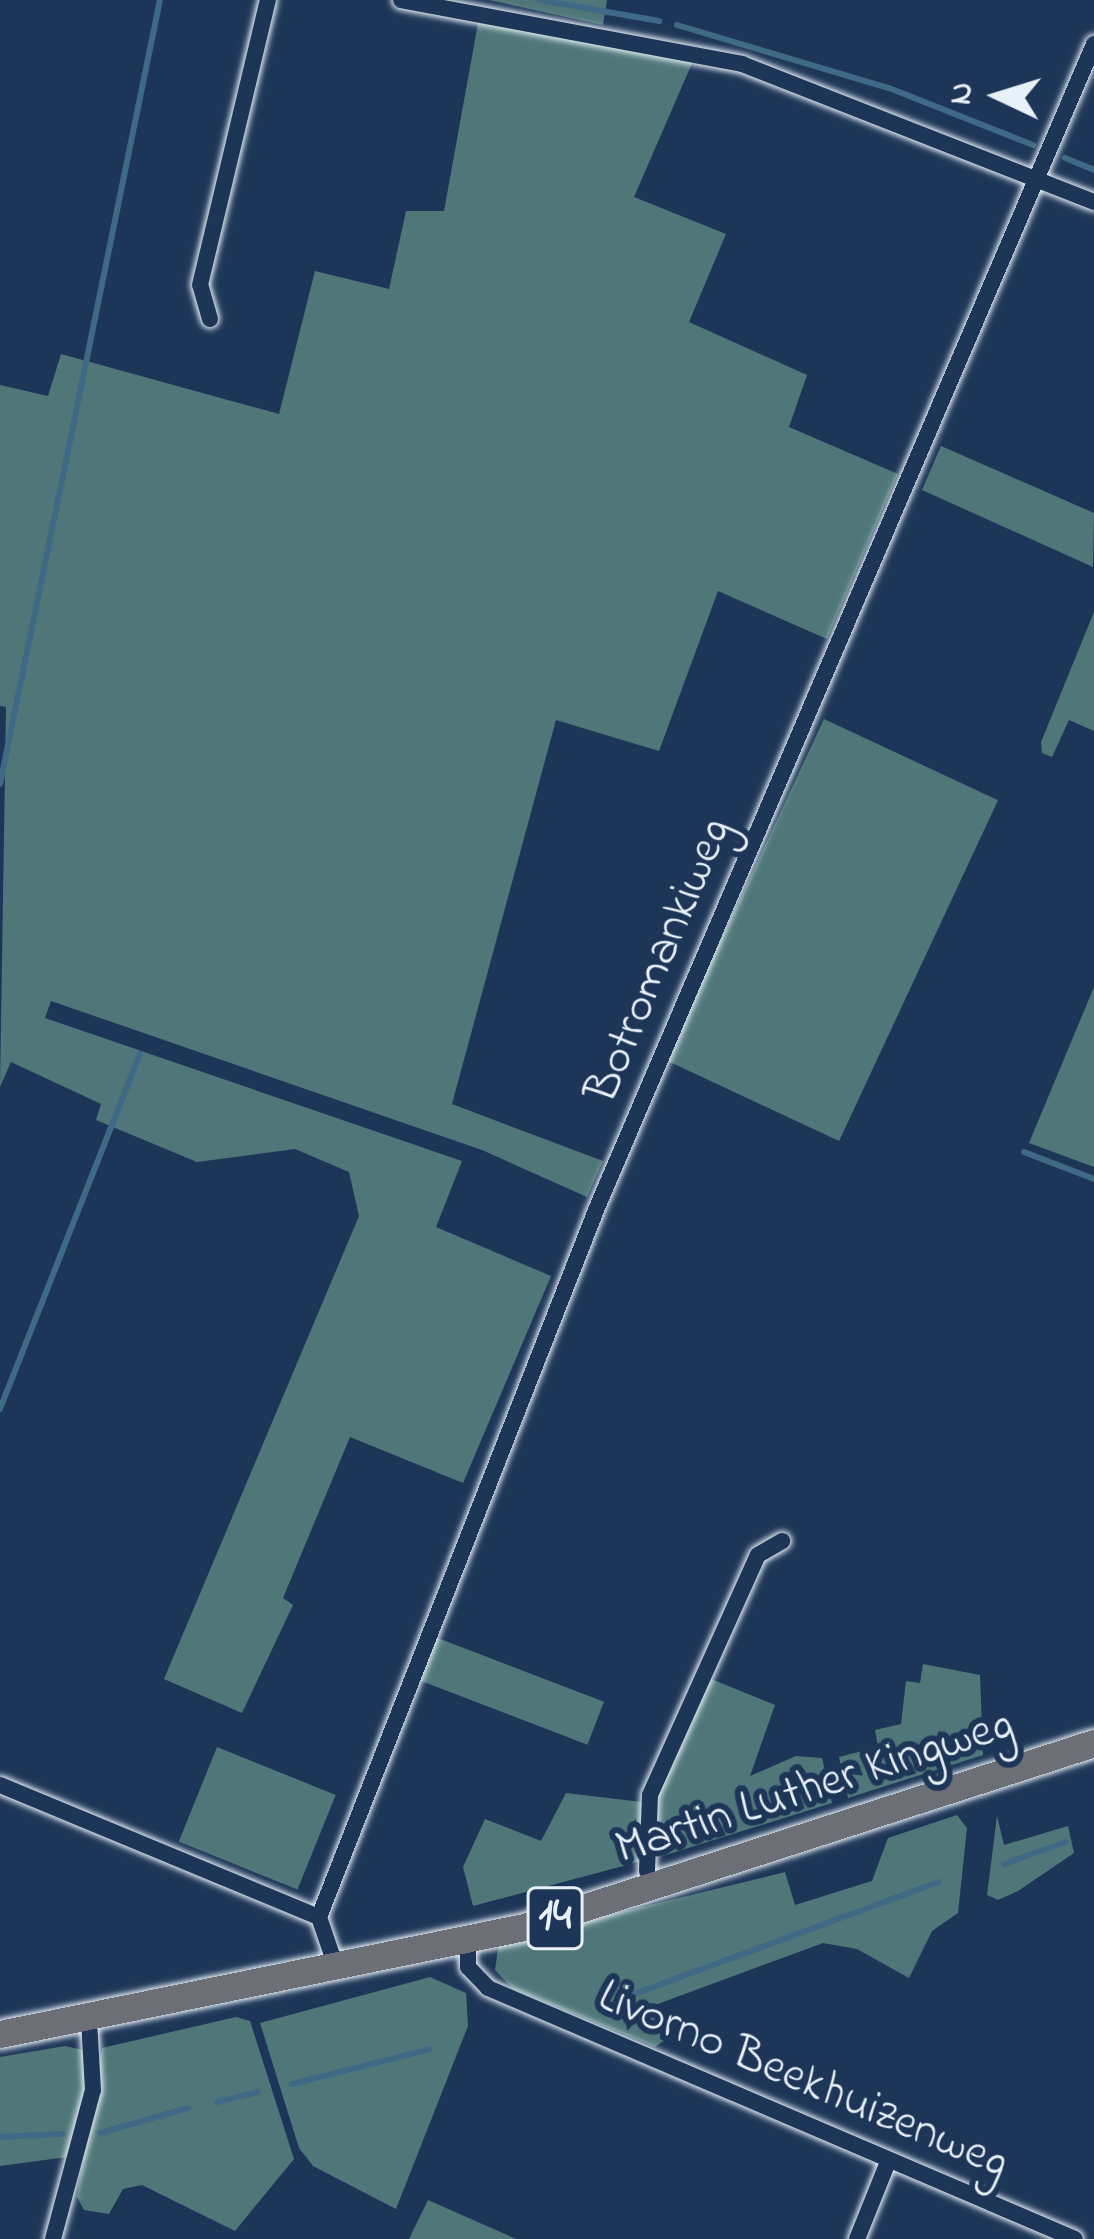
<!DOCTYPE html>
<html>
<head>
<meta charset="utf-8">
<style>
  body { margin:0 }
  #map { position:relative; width:1094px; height:2239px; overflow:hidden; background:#1d3557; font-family:"Indie Flower",sans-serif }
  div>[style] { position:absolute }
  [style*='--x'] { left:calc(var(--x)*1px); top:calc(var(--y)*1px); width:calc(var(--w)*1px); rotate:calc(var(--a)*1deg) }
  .green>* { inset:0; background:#4f777a; transform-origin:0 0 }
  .stream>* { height:6px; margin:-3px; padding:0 3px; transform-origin:3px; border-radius:3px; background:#3f6a85 }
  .roads { filter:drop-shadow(0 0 3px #e8f1f8) drop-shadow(0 0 3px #e8f1f8) }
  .minor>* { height:16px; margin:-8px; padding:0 8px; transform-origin:8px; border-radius:8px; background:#1d3557 }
  .primary>* { height:27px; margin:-13.5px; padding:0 13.5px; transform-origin:13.5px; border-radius:13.5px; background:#6c6f75 }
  span { translate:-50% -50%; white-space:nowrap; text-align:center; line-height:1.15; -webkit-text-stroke:12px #1d3557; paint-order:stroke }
  .shield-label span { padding:3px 9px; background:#1d3557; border:3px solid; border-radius:9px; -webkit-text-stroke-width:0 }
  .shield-label { font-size:45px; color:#e8f1f8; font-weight:700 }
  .street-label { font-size:48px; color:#e8f1f8 }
  .north { position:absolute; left:938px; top:36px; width:120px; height:120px; -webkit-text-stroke:9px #1d3557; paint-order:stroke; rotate:274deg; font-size:33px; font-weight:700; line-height:48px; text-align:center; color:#e8f1f8 }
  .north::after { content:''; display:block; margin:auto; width:42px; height:54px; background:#e8f1f8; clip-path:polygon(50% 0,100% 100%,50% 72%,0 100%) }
</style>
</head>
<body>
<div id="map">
  <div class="green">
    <div style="clip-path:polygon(489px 0,607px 0,603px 25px)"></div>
    <div style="clip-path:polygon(478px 23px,693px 61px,634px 197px,726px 234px,689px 322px,807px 375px,789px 427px,898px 474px,827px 639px,718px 591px,659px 751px,556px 720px,452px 1104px,603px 1161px,587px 1197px,482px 1150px,51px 1001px,45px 1018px,462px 1161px,436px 1227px,551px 1276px,463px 1483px,350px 1437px,283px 1598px,293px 1605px,242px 1713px,164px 1679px,359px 1216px,349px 1172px,295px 1149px,197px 1162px,96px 1120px,101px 1104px,11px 1062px,0 1087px,6px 707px,0 706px,0 385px,48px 396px,61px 354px,279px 414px,315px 271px,389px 289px,406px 211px,444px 211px)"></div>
    <div style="clip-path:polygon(941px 446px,1094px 513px,1093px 567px,922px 490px)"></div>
    <div style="clip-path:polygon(1094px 612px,1094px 731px,1069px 720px,1052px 757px,1042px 753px,1041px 742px)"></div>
    <div style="left:824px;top:719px;width:192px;height:376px;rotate:25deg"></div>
    <div style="clip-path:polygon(1094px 987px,1094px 1167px,1029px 1143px)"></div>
    <div style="left:435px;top:1637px;width:181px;height:46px;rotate:21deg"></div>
    <div style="clip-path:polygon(923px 1664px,980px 1675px,983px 1755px,848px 1798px,839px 1757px,878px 1747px,875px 1730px,901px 1724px,906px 1681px,920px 1683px)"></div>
    <div style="clip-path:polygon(711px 1679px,775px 1705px,750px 1776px,796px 1756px,822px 1758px,832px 1803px,653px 1859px,651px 1798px)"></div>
    <div style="left:217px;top:1747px;width:128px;height:102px;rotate:22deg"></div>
    <div style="clip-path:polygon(566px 1793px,642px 1802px,638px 1862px,473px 1906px,463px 1867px,485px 1819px,541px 1841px)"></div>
    <div style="clip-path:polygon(957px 1815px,967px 1828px,958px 1913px,932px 1931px,909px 1978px,857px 1949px,823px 1943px,655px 2005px,672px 2035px,655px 2047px,512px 1988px,495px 1970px,499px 1942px,785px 1872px,795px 1905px,872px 1881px,888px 1838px)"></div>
    <div style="clip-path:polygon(997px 1816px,1004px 1845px,1068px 1826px,1074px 1853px,1018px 1891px,998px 1900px,987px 1895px)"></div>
    <div style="clip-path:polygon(430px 1977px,466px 1993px,468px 2026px,396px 2209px,313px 2166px,299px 2148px,260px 2023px)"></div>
    <div style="clip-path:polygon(236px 2017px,250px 2021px,294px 2159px,235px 2231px,142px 2185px,123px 2189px,109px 2214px,84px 2210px,77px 2197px,102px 2048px)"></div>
    <div style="clip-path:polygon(65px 2046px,83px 2050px,88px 2061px,75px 2156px,0 2166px,0 2057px)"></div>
    <div style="clip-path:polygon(428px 2200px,516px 2239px,409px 2239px)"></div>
  </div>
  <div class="stream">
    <div style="--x:539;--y:0;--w:122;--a:9.9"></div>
    <div style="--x:677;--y:25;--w:221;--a:16.6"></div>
    <div style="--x:889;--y:88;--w:155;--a:21.6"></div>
    <div style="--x:1065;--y:158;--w:31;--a:22"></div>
    <div style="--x:0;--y:784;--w:800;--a:-78.47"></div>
    <div style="--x:1024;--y:1152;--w:75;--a:21.1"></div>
    <div style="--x:0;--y:1409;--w:382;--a:-68.5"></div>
    <div style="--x:1004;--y:1864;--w:65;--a:-19.8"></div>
    <div style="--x:626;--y:1997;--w:333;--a:-20.2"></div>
    <div style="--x:292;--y:2084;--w:142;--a:-14.2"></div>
    <div style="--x:217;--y:2102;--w:42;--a:-13.7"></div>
    <div style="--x:100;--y:2133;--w:91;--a:-15.9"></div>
    <div style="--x:0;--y:2137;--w:63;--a:-2.7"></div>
  </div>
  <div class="roads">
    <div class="minor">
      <div style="--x:401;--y:0;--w:347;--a:10.6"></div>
      <div style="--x:742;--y:64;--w:378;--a:21.4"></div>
      <div style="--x:210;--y:319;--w:35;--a:-106"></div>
      <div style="--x:200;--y:285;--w:293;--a:-76.6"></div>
      <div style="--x:0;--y:1785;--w:345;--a:22.5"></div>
      <div style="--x:319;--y:1917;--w:56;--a:71.2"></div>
      <div style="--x:647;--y:1871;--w:76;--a:-87.7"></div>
      <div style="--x:650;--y:1795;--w:263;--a:-65.8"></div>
      <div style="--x:758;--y:1555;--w:28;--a:-30"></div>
      <div style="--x:319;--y:1917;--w:759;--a:-68.6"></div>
      <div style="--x:596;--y:1210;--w:1268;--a:-66.87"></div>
      <div style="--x:468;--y:1940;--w:27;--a:90"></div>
      <div style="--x:468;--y:1967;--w:29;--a:46"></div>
      <div style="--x:488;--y:1988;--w:638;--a:23.15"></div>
      <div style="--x:53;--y:2239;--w:154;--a:-75"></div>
      <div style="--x:93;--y:2090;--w:69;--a:-93.3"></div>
      <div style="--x:857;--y:2239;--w:83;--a:-68.1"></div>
    </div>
    <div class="primary">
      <div style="--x:0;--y:2034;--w:535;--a:-11.54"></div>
      <div style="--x:524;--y:1927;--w:599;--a:-17.89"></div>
    </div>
  </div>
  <div class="shield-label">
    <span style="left:555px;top:1918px">14</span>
  </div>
  <div class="street-label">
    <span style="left:660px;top:961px;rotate:-67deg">Botromankiweg</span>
    <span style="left:815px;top:1788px;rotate:-18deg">Martin Luther Kingweg</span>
    <span style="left:803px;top:2081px;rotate:23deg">Livorno Beekhuizenweg</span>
  </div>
  <div class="north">N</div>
</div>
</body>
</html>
